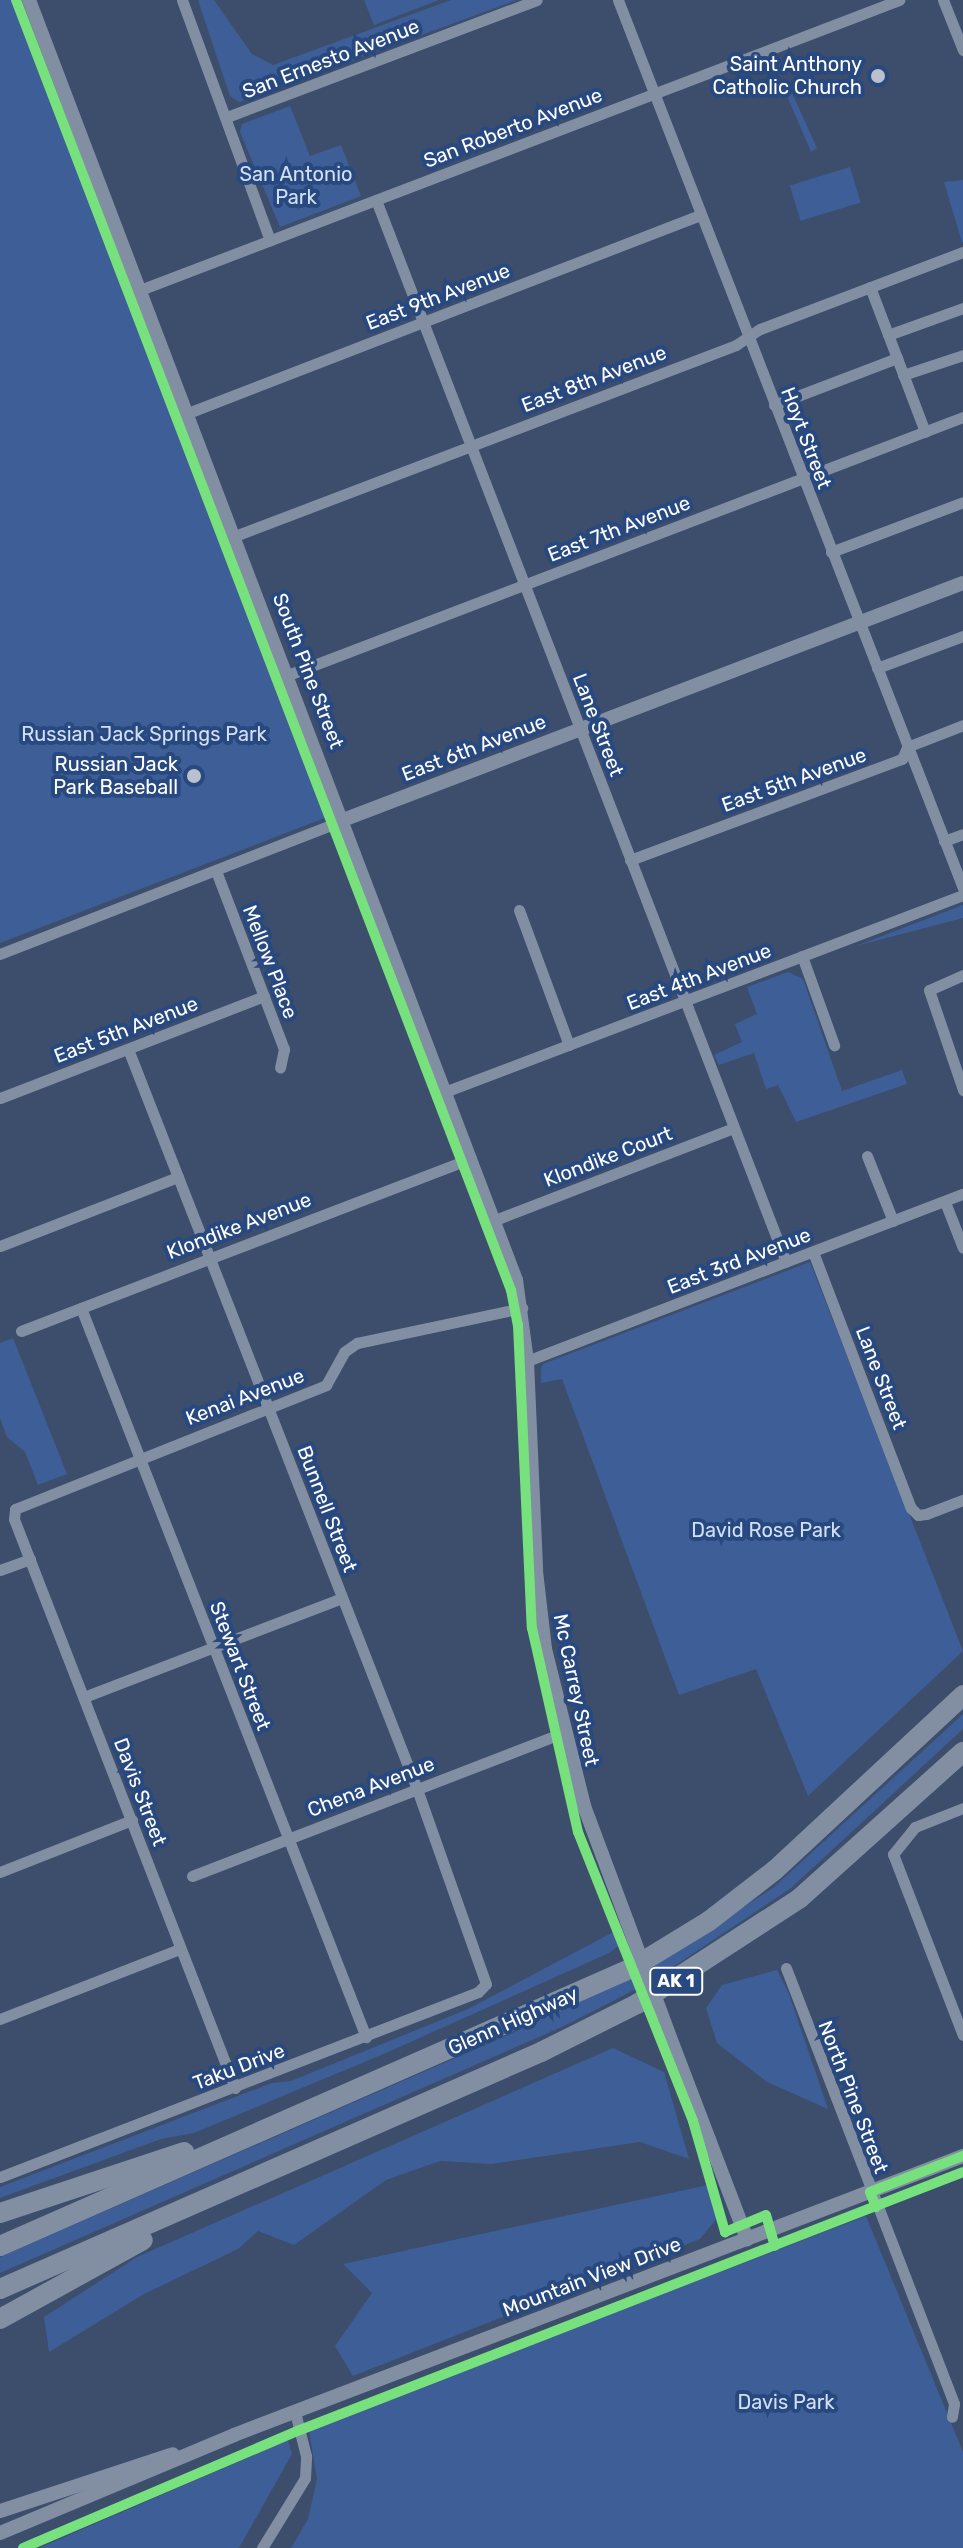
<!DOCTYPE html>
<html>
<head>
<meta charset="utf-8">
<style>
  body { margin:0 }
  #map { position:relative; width:963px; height:2548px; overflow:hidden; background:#3c4e6c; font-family:Rubik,sans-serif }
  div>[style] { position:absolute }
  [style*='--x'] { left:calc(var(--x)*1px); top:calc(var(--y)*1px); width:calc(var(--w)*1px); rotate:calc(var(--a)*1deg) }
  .green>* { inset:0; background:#3d5e96; transform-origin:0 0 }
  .minor>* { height:11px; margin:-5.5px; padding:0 5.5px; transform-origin:5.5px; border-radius:5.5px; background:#828ea2 }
  .tertiary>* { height:14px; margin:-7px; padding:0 7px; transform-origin:7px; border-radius:7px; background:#828ea2 }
  .motorway>* { height:20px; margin:-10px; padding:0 10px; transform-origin:10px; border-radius:10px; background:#828ea2 }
  .tertiary-bridge>* { height:14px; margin:-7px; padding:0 7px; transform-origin:7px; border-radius:7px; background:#828ea2 }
  .cycleway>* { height:10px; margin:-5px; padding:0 5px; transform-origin:5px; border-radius:5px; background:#77e17e }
  .dots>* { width:22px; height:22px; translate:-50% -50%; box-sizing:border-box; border:4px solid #284980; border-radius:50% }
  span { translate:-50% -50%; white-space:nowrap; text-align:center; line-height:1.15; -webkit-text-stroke:8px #284980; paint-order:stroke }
  .shield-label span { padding:2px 6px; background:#284980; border:2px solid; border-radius:6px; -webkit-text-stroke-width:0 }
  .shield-label { font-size:18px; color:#fff; font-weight:700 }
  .street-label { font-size:20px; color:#fff }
  .poi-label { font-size:20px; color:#fff }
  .right { translate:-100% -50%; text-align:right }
  .park-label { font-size:20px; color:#d2e0f5 }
</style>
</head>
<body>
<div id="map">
  <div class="green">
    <div style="clip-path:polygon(0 0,13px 0,330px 816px,0 943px)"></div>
    <div style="clip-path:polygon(198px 0,214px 0,252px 54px,273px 65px,451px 0,517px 0,239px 102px,230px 96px)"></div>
    <div style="clip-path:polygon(364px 0,439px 0,374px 25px)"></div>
    <div style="clip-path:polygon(787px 82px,817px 148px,811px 152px,782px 84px)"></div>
    <div style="clip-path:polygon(290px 106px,310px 156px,341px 145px,361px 196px,280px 227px,240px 132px,242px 124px)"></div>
    <div style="left:850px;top:167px;width:37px;height:63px;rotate:73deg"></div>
    <div style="clip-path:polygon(963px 180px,963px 242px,962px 242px,944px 182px)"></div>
    <div style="clip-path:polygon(963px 905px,963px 918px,856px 946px)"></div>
    <div style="clip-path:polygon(788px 972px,803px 979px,842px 1091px,902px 1070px,907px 1084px,796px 1122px,778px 1085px,766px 1089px,754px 1053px,719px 1065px,714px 1055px,742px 1042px,735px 1024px,757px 1014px,747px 987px)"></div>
    <div style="clip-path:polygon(810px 1262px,963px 1651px,808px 1796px,756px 1669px,679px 1695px,562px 1379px,541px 1383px,541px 1369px,543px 1364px)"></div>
    <div style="clip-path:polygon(13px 1338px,67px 1474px,38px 1485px,25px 1452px,7px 1437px,0 1418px,0 1343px)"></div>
    <div style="clip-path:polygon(963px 1714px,963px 1729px,791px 1888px,658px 1977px,654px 1965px,773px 1888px)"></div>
    <div style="clip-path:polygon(617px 1930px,621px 1944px,609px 1953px,386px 2053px,194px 2133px,161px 2139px,0 2198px,0 2187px,272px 2083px,291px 2081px,468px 2009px)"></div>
    <div style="clip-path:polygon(777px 1970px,789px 1994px,828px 2109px,767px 2082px,717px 2043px,706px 2008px,722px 1985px)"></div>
    <div style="clip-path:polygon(635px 1973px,640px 1987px,564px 2026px,0 2273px,0 2257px,512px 2033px)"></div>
    <div style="clip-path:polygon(613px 2048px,664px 2072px,689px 2159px,640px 2142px,491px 2164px,440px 2161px,386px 2180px,294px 2245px,258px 2231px,238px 2249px,144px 2294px,49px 2352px,44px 2317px,137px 2257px)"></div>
    <div style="clip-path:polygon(708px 2185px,718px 2217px,700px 2239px,353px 2376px,335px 2346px,372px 2293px,343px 2264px)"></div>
    <div style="clip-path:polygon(866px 2216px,963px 2452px,963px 2548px,291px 2548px,308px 2519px,317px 2479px,309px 2430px)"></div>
    <div style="clip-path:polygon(288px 2440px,292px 2454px,239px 2548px,39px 2548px)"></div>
  </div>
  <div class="minor">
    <div style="--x:182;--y:0;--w:256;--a:69.9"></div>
    <div style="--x:618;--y:0;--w:953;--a:68.77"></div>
    <div style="--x:943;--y:0;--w:54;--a:68.2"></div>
    <div style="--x:227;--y:117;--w:331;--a:-20.7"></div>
    <div style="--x:376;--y:200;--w:1138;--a:68.89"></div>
    <div style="--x:870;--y:287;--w:155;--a:69.2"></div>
    <div style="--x:140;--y:290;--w:813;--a:-20.91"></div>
    <div style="--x:888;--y:335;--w:80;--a:-19.8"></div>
    <div style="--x:903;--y:375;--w:63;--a:-18.4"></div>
    <div style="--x:774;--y:405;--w:132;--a:-20.9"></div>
    <div style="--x:188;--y:413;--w:549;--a:-21.14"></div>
    <div style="--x:235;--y:536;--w:536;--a:-20.87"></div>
    <div style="--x:736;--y:345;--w:29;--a:-34"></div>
    <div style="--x:760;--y:329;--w:217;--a:-20.8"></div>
    <div style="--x:831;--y:552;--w:141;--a:-20.7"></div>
    <div style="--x:877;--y:668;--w:92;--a:-20.4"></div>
    <div style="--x:288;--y:675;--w:723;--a:-20.92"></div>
    <div style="--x:944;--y:841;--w:20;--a:-20"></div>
    <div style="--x:630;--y:860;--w:290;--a:-20.4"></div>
    <div style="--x:902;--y:759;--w:13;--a:-67"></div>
    <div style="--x:907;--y:747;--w:60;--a:-21.4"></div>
    <div style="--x:216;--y:871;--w:191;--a:69.1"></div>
    <div style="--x:284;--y:1049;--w:19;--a:102"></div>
    <div style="--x:519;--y:910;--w:144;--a:69.7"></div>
    <div style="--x:0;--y:954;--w:368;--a:-21.3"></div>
    <div style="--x:802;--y:956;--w:95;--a:70.2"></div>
    <div style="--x:963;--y:975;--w:37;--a:156"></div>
    <div style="--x:929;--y:990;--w:106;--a:71.2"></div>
    <div style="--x:447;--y:1091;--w:552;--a:-20.8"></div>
    <div style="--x:0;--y:1098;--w:283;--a:-21.1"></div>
    <div style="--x:867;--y:1156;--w:70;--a:68.2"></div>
    <div style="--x:945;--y:1202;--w:49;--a:68.6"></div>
    <div style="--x:495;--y:1220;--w:256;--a:-21.1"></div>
    <div style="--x:0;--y:1246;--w:191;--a:-21.2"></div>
    <div style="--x:813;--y:1252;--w:274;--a:69.1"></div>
    <div style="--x:911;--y:1508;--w:10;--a:45"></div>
    <div style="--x:918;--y:1515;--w:8;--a:-7"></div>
    <div style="--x:926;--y:1514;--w:40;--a:-21"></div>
    <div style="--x:81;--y:1308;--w:783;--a:68.65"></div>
    <div style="--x:21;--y:1331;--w:482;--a:-21"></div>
    <div style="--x:527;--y:1361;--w:467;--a:-21"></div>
    <div style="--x:0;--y:1570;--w:32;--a:-20"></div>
    <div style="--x:84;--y:1697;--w:276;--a:-21"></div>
    <div style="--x:963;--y:1808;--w:52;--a:158.4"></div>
    <div style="--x:915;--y:1827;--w:35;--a:129"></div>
    <div style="--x:893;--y:1854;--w:194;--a:68.9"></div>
    <div style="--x:0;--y:1872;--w:142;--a:-21.5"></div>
    <div style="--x:192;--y:1876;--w:398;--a:-21.1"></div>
    <div style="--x:786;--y:1968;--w:467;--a:68.9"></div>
    <div style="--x:954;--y:2404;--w:13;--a:99"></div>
    <div style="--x:0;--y:2019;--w:193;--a:-21.3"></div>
    <div style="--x:235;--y:2088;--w:610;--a:-111.23"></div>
    <div style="--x:14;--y:1519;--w:10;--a:-84"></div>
    <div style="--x:15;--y:1509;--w:335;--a:-21.7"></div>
    <div style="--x:326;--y:1385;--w:38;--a:-61"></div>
    <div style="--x:344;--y:1352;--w:16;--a:-35"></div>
    <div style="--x:357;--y:1343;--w:169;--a:-12"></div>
    <div style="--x:0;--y:2177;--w:513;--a:-21.16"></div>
    <div style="--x:478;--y:1992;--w:11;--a:-45"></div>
    <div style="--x:486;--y:1984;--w:207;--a:-109.5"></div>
    <div style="--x:417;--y:1789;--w:794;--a:-111.33"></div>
    <div style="--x:262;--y:2548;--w:82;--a:-58.4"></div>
    <div style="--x:305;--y:2478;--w:22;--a:-87"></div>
    <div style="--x:306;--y:2456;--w:45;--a:-104"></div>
  </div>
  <div class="tertiary">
    <div style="--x:29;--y:0;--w:1370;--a:69.17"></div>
    <div style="--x:516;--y:1280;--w:82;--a:82.3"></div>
    <div style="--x:527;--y:1361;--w:210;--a:87.5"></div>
    <div style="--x:536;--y:1571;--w:79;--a:83.4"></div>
    <div style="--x:545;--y:1649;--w:162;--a:76"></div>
    <div style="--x:584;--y:1806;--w:123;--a:69.5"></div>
    <div style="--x:343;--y:820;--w:664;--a:-20.92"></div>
    <div style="--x:668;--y:2032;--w:222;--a:69.1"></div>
    <div style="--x:0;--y:2511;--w:182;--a:-18.2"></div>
    <div style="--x:0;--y:2533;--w:254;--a:-22.7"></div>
    <div style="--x:234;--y:2435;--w:781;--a:-20.94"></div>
  </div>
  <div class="motorway">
    <div style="--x:0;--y:2213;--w:194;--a:-18.3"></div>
    <div style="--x:0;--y:2246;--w:690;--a:-23.74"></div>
    <div style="--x:632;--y:1968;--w:90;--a:-31.4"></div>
    <div style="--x:709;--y:1921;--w:83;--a:-37.7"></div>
    <div style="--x:775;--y:1870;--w:257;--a:-42.9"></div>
    <div style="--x:0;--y:2289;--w:591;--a:-23.66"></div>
    <div style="--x:541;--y:2052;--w:107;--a:-26.6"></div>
    <div style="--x:637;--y:2004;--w:194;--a:-33"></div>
    <div style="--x:800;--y:1898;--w:219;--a:-41.9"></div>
    <div style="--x:0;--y:2319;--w:163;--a:-28.9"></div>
  </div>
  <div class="tertiary-bridge">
    <div style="--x:627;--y:1921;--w:118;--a:69.7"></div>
  </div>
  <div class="cycleway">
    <div style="--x:16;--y:0;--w:1382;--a:69.01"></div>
    <div style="--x:511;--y:1290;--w:36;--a:79"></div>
    <div style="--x:518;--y:1325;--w:303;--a:87.4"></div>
    <div style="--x:532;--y:1628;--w:209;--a:77.3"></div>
    <div style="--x:578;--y:1832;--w:311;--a:68.3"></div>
    <div style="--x:693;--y:2121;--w:116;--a:73.9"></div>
    <div style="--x:725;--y:2232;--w:44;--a:-22.5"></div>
    <div style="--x:766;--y:2215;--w:32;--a:74"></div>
    <div style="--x:876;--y:2207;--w:16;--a:-112"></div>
    <div style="--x:870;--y:2192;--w:100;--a:-21.2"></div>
    <div style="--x:23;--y:2548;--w:301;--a:-23.1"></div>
    <div style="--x:300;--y:2430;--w:711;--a:-21.26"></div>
  </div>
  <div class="dots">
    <div style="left:878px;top:76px;background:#bbc1cc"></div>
    <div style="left:194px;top:776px;background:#bbc1cc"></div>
  </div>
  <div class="shield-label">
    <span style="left:676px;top:1981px">AK 1</span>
  </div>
  <div class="street-label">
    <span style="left:331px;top:59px;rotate:-21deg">San Ernesto Avenue</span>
    <span style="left:513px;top:128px;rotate:-21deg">San Roberto Avenue</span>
    <span style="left:438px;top:297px;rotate:-21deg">East 9th Avenue</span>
    <span style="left:594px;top:379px;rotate:-21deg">East 8th Avenue</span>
    <span style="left:806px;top:438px;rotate:69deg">Hoyt Street</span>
    <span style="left:619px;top:529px;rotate:-21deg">East 7th Avenue</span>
    <span style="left:308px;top:671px;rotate:69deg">South Pine Street</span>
    <span style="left:598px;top:725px;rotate:69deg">Lane Street</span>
    <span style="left:474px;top:748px;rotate:-21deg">East 6th Avenue</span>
    <span style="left:794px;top:780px;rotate:-20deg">East 5th Avenue</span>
    <span style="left:270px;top:962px;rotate:69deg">Mellow Place</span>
    <span style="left:699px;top:977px;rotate:-21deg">East 4th Avenue</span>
    <span style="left:126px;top:1030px;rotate:-21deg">East 5th Avenue</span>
    <span style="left:608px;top:1157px;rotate:-21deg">Klondike Court</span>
    <span style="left:239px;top:1226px;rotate:-21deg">Klondike Avenue</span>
    <span style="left:739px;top:1261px;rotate:-21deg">East 3rd Avenue</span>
    <span style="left:881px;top:1378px;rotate:69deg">Lane Street</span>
    <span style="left:245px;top:1397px;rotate:-21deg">Kenai Avenue</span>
    <span style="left:327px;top:1509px;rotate:69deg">Bunnell Street</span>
    <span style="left:240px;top:1666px;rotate:69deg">Stewart Street</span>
    <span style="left:576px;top:1690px;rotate:78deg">Mc Carrey Street</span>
    <span style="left:371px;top:1787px;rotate:-21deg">Chena Avenue</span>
    <span style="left:140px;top:1792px;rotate:69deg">Davis Street</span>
    <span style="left:513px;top:2021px;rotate:-24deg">Glenn Highway</span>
    <span style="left:239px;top:2067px;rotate:-21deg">Taku Drive</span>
    <span style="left:853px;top:2097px;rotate:69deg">North Pine Street</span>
    <span style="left:592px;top:2277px;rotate:-21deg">Mountain View Drive</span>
  </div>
  <div class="poi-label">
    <span class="right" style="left:862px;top:76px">Saint Anthony<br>Catholic Church</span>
    <span class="right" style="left:178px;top:776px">Russian Jack<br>Park Baseball</span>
  </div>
  <div class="park-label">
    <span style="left:296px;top:186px">San Antonio<br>Park</span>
    <span style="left:144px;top:734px">Russian Jack Springs Park</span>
    <span style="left:766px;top:1530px">David Rose Park</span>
    <span style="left:786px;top:2402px">Davis Park</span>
  </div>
</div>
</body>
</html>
